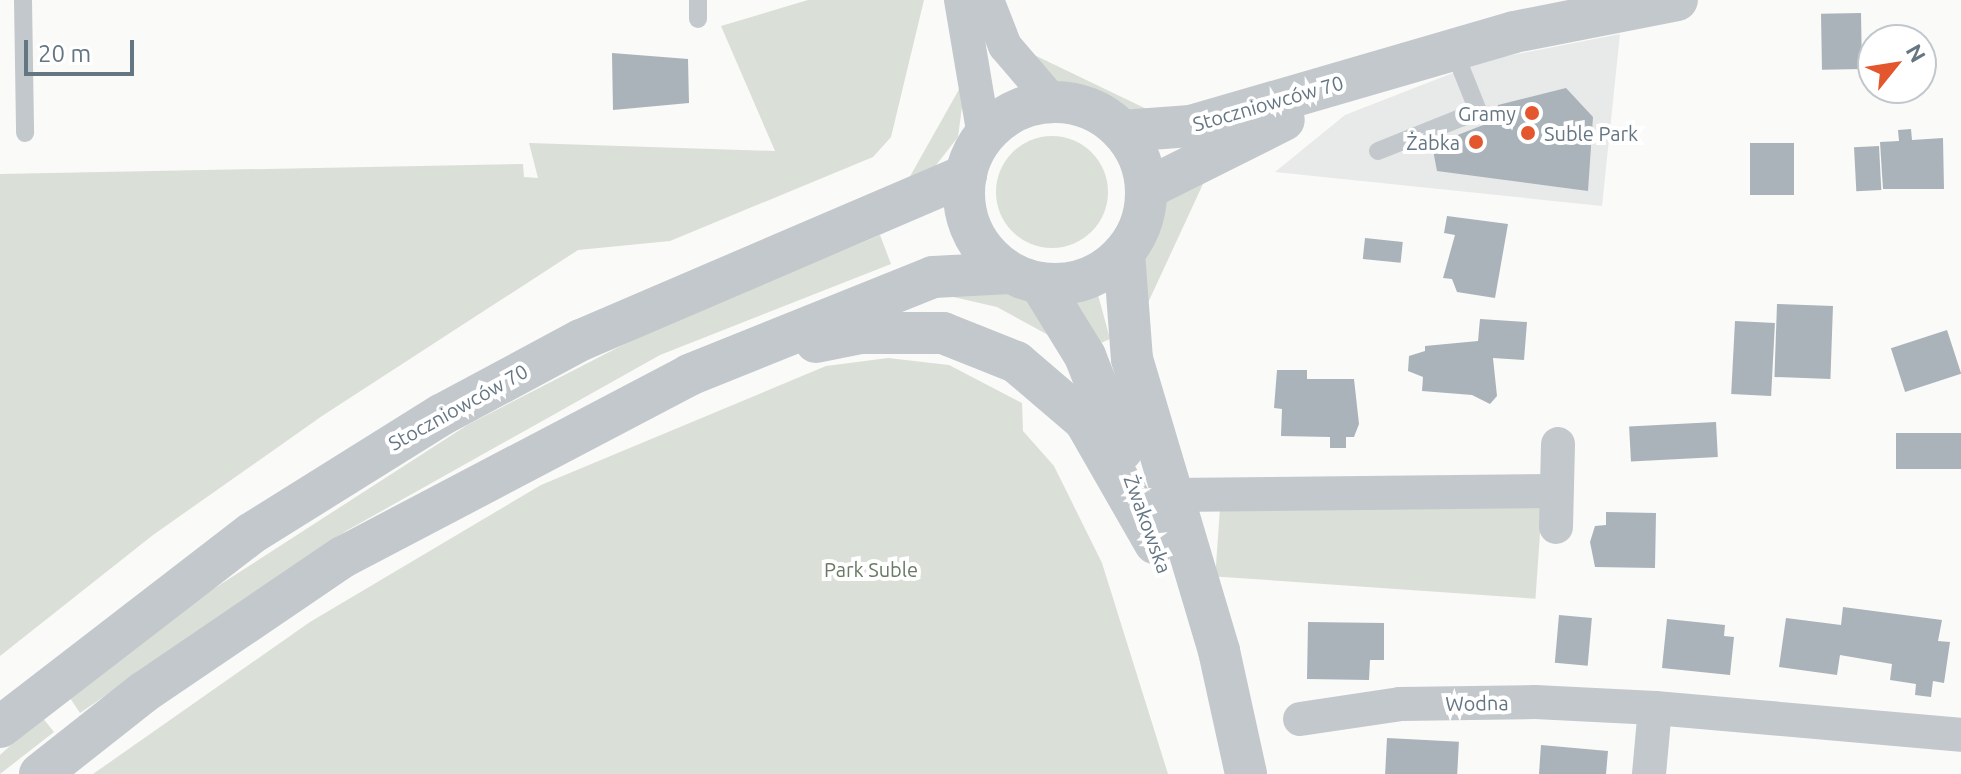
<!DOCTYPE html>
<html>
<head>
<meta charset="utf-8">
<style>
  body { margin:0 }
  #map { position:relative; width:1961px; height:774px; overflow:hidden; background:#fafaf8; font-family:Ubuntu,sans-serif }
  div>[style] { position:absolute }
  [style*='--x'] { left:calc(var(--x)*1px); top:calc(var(--y)*1px); width:calc(var(--w)*1px); rotate:calc(var(--a)*1deg) }
  .built>* { inset:0; background:#e8e9e9 }
  .green>* { inset:0; background:#dadfd7; transform-origin:0 0 }
  .round { border-radius:50% }
  .building>* { inset:0; background:#aab3b9; transform-origin:0 0 }
  .service>* { height:18px; margin:-9px; padding:0 9px; transform-origin:9px; border-radius:9px; background:#c3c8cc }
  .minor>* { height:34px; margin:-17px; padding:0 17px; transform-origin:17px; border-radius:17px; background:#c3c8cc }
  .tertiary>* { height:42px; margin:-21px; padding:0 21px; transform-origin:21px; border-radius:21px; background:#c3c8cc }
  .tertiary>.ring { margin:-21px; padding:0; box-sizing:content-box; background:none; border:42px solid #c3c8cc; border-radius:50% }
  .dots>* { width:22px; height:22px; translate:-50% -50%; box-sizing:border-box; border:4px solid #fff; border-radius:50% }
  span { translate:-50% -50%; white-space:nowrap; text-align:center; line-height:1.15; -webkit-text-stroke:8px #fff; paint-order:stroke }
  .street-label { font-size:20px; color:#657683 }
  .poi-label { font-size:20px; color:#657683 }
  .right { translate:-100% -50%; text-align:right }
  .left { translate:0 -50%; text-align:left }
  .park-label { font-size:20px; color:#687a64 }
  .north { position:absolute; left:1857px; top:24px; width:80px; height:80px; box-sizing:border-box; background:#fff; border:2px solid #c1c8cd; border-radius:50%; rotate:60deg; font-size:22px; font-weight:700; line-height:32px; text-align:center; color:#657683 }
  .north::after { content:''; display:block; margin:auto; width:28px; height:36px; background:#e4572e; clip-path:polygon(50% 0,100% 100%,50% 72%,0 100%) }
  .scale { position:absolute; left:24px; top:40px; width:110px; height:36px; box-sizing:border-box; border:4px solid #657683; border-top:0; padding-left:10px; font-size:24px; line-height:28px; white-space:nowrap; color:#657683; -webkit-text-stroke:6px #fff; paint-order:stroke }
</style>
</head>
<body>
<div id="map">
  <div class="built">
    <div style="clip-path:polygon(1620px 34px,1602px 206px,1275px 172px,1345px 115px,1486px 60px)"></div>
  </div>
  <div class="green">
    <div style="clip-path:polygon(808px 0,924px 0,891px 137px,873px 157px,670px 241px,578px 250px,322px 416px,153px 535px,0 656px,0 174px,523px 164px,524px 177px,538px 178px,529px 143px,775px 151px,721px 26px)"></div>
    <div style="clip-path:polygon(1028px 52px,1157px 114px,1124px 112px,1059px 83px)"></div>
    <div style="clip-path:polygon(966px 77px,958px 137px,933px 169px,908px 180px)"></div>
    <div class="round" style="left:996px;top:136px;width:112px;height:112px"></div>
    <div style="clip-path:polygon(1199px 173px,1203px 184px,1140px 320px,1140px 253px,1158px 206px)"></div>
    <div style="clip-path:polygon(880px 235px,891px 264px,660px 355px,346px 531px,80px 713px,68px 695px,176px 613px,469px 424px,650px 331px)"></div>
    <div style="clip-path:polygon(996px 286px,1038px 307px,1050px 336px,997px 307px,949px 296px)"></div>
    <div style="clip-path:polygon(1097px 291px,1110px 339px,1094px 346px,1074px 300px)"></div>
    <div style="clip-path:polygon(888px 358px,949px 365px,1022px 403px,1023px 431px,1054px 466px,1102px 563px,1168px 774px,93px 774px,310px 622px,541px 485px,826px 366px)"></div>
    <div style="left:1542px;top:505px;width:94px;height:321px;rotate:94deg"></div>
    <div style="clip-path:polygon(42px 717px,54px 732px,0 774px,0 755px)"></div>
  </div>
  <div class="building">
    <div style="left:1861px;top:13px;width:56px;height:40px;rotate:89deg"></div>
    <div style="clip-path:polygon(612px 53px,688px 59px,689px 103px,613px 110px)"></div>
    <div style="clip-path:polygon(1566px 88px,1593px 117px,1588px 191px,1437px 171px,1432px 145px,1496px 120px,1498px 105px)"></div>
    <div style="clip-path:polygon(1911px 129px,1912px 140px,1943px 138px,1944px 189px,1883px 189px,1880px 142px,1899px 141px,1898px 130px)"></div>
    <div style="left:1750px;top:143px;width:44px;height:52px"></div>
    <div style="left:1879px;top:146px;width:44px;height:25px;rotate:87deg"></div>
    <div style="clip-path:polygon(1447px 216px,1508px 224px,1495px 298px,1457px 292px,1452px 279px,1443px 278px,1455px 235px,1444px 233px)"></div>
    <div style="left:1365px;top:238px;width:38px;height:21px;rotate:6deg"></div>
    <div style="left:1777px;top:304px;width:56px;height:73px;rotate:2deg"></div>
    <div style="clip-path:polygon(1480px 319px,1527px 322px,1524px 360px,1493px 358px,1497px 396px,1490px 404px,1472px 395px,1422px 391px,1423px 377px,1408px 371px,1409px 356px,1425px 351px,1425px 346px,1478px 341px)"></div>
    <div style="left:1735px;top:321px;width:40px;height:73px;rotate:3deg"></div>
    <div style="left:1947px;top:330px;width:46px;height:59px;rotate:72deg"></div>
    <div style="clip-path:polygon(1277px 370px,1307px 370px,1307px 379px,1354px 379px,1359px 424px,1354px 437px,1346px 437px,1346px 448px,1330px 448px,1330px 437px,1281px 436px,1282px 409px,1274px 408px)"></div>
    <div style="left:1716px;top:422px;width:35px;height:87px;rotate:87deg"></div>
    <div style="left:1896px;top:433px;width:65px;height:36px"></div>
    <div style="clip-path:polygon(1606px 512px,1656px 513px,1655px 568px,1595px 567px,1590px 542px,1595px 526px,1606px 525px)"></div>
    <div style="clip-path:polygon(1843px 607px,1942px 620px,1938px 641px,1950px 642px,1944px 683px,1933px 681px,1931px 697px,1915px 695px,1916px 684px,1890px 680px,1892px 664px,1840px 655px,1837px 675px,1779px 667px,1786px 618px,1841px 625px)"></div>
    <div style="left:1559px;top:615px;width:33px;height:48px;rotate:5deg"></div>
    <div style="clip-path:polygon(1667px 619px,1725px 625px,1724px 636px,1734px 637px,1730px 675px,1662px 668px)"></div>
    <div style="clip-path:polygon(1308px 622px,1384px 623px,1384px 660px,1370px 660px,1369px 680px,1307px 679px)"></div>
    <div style="left:1387px;top:738px;width:72px;height:36px;rotate:3deg"></div>
    <div style="clip-path:polygon(1541px 745px,1608px 751px,1606px 774px,1539px 774px)"></div>
  </div>
  <div class="service">
    <div style="--x:23;--y:0;--w:133;--a:89.1"></div>
    <div style="--x:698;--y:0;--w:19;--a:90"></div>
    <div style="--x:1378;--y:151;--w:108;--a:-21.8"></div>
    <div style="--x:1478;--y:111;--w:65;--a:-111.8"></div>
  </div>
  <div class="minor">
    <div style="--x:961;--y:0;--w:138;--a:80.4"></div>
    <div style="--x:987;--y:0;--w:49;--a:68.6"></div>
    <div style="--x:1005;--y:46;--w:74;--a:49.4"></div>
    <div style="--x:1171;--y:495;--w:385;--a:-0.6"></div>
    <div style="--x:1556;--y:527;--w:83;--a:-88.6"></div>
    <div style="--x:1300;--y:719;--w:101;--a:-8.5"></div>
    <div style="--x:1400;--y:704;--w:135;--a:-0.8"></div>
    <div style="--x:1535;--y:702;--w:120;--a:2.9"></div>
    <div style="--x:1649;--y:774;--w:66;--a:-84.8"></div>
    <div style="--x:1655;--y:708;--w:307;--a:5"></div>
  </div>
  <div class="tertiary">
    <div class="ring" style="left:964px;top:102px;width:140px;height:140px"></div>
    <div style="--x:1122;--y:131;--w:69;--a:-4.1"></div>
    <div style="--x:1191;--y:126;--w:336;--a:-16.2"></div>
    <div style="--x:1514;--y:32;--w:166;--a:-11.1"></div>
    <div style="--x:1146;--y:189;--w:154;--a:-26.6"></div>
    <div style="--x:1124;--y:253;--w:106;--a:85.7"></div>
    <div style="--x:1132;--y:359;--w:305;--a:73.4"></div>
    <div style="--x:1219;--y:651;--w:126;--a:77.6"></div>
    <div style="--x:1040;--y:283;--w:86;--a:58.3"></div>
    <div style="--x:1085;--y:356;--w:101;--a:68.5"></div>
    <div style="--x:816;--y:342;--w:46;--a:-11.3"></div>
    <div style="--x:861;--y:333;--w:82;--a:0"></div>
    <div style="--x:943;--y:333;--w:79;--a:21.7"></div>
    <div style="--x:1016;--y:362;--w:91;--a:40.5"></div>
    <div style="--x:1085;--y:421;--w:141;--a:60.2"></div>
    <div style="--x:0;--y:727;--w:318;--a:-37.6"></div>
    <div style="--x:252;--y:533;--w:223;--a:-32"></div>
    <div style="--x:441;--y:415;--w:159;--a:-28.2"></div>
    <div style="--x:581;--y:340;--w:419;--a:-23.2"></div>
    <div style="--x:40;--y:774;--w:132;--a:-38.3"></div>
    <div style="--x:144;--y:692;--w:240;--a:-34.2"></div>
    <div style="--x:343;--y:557;--w:391;--a:-27.7"></div>
    <div style="--x:689;--y:375;--w:263;--a:-21.9"></div>
    <div style="--x:933;--y:277;--w:77;--a:-3"></div>
  </div>
  <div class="dots">
    <div style="left:1532px;top:113px;background:#e4572e"></div>
    <div style="left:1528px;top:133px;background:#e4572e"></div>
    <div style="left:1476px;top:142px;background:#e4572e"></div>
  </div>
  <div class="street-label">
    <span style="left:1268px;top:103px;rotate:-16deg">Stoczniowców 70</span>
    <span style="left:458px;top:407px;rotate:-29deg">Stoczniowców 70</span>
    <span style="left:1148px;top:524px;rotate:70deg">Żwakowska</span>
    <span style="left:1477px;top:703px;rotate:-1deg">Wodna</span>
  </div>
  <div class="poi-label">
    <span class="right" style="left:1516px;top:113px">Gramy</span>
    <span class="left" style="left:1544px;top:133px">Suble Park</span>
    <span class="right" style="left:1460px;top:142px">Żabka</span>
  </div>
  <div class="park-label">
    <span style="left:871px;top:569px">Park Suble</span>
  </div>
  <div class="north">N</div>
  <div class="scale">20 m</div>
</div>
</body>
</html>
